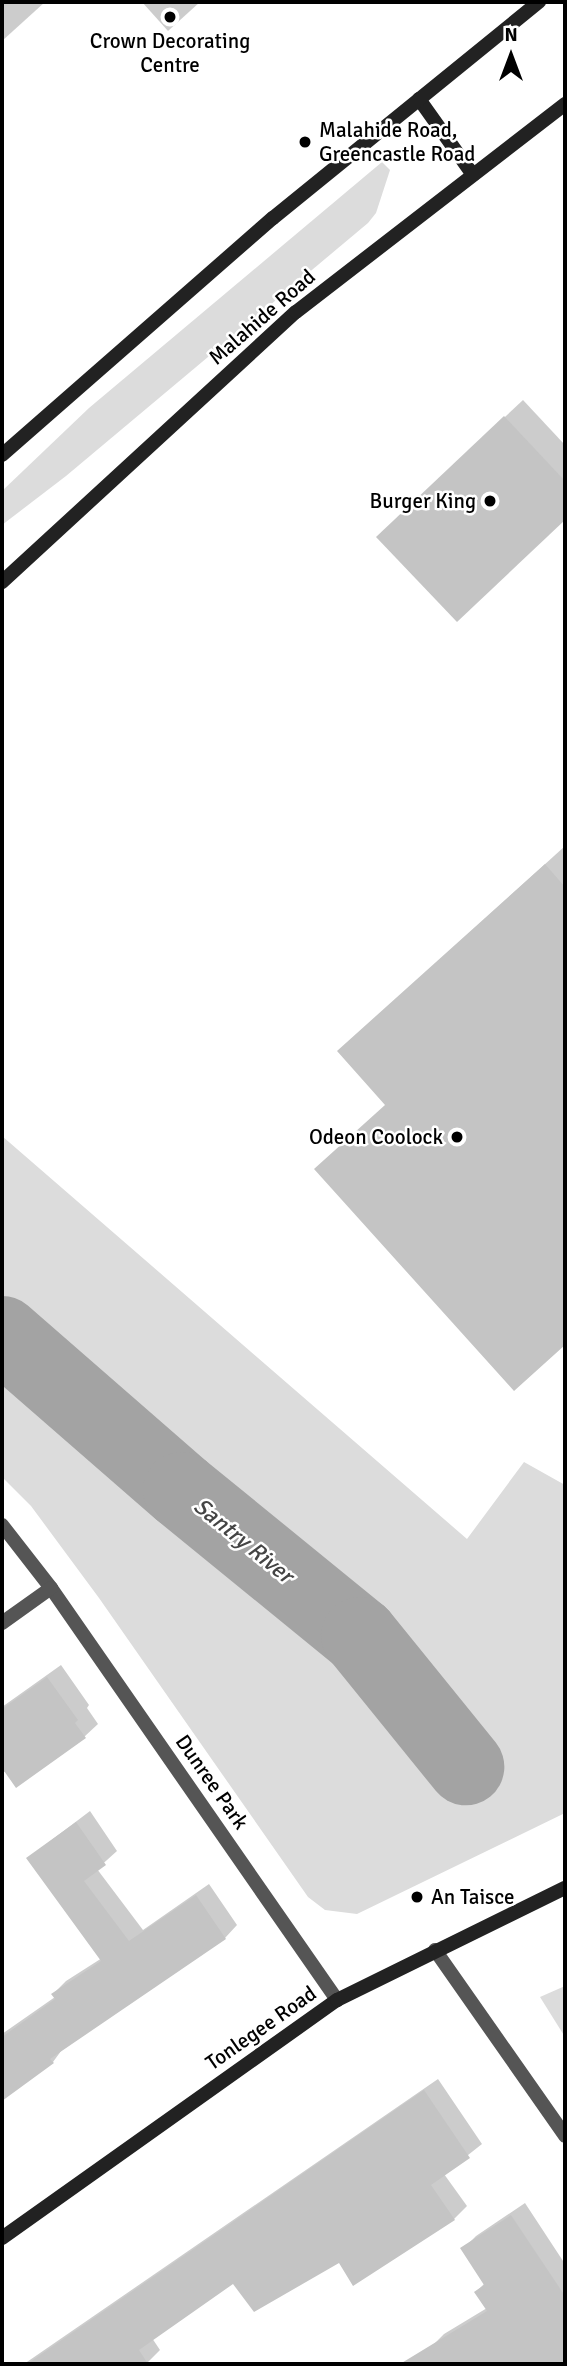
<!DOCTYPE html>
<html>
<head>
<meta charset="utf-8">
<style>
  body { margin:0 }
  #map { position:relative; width:567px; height:2366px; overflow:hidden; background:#fff; font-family:Signika,sans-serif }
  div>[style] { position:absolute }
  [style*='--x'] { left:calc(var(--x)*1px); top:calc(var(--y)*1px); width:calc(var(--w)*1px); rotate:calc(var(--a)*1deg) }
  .green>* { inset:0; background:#dcdcdc }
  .shadow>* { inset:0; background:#0003 }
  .river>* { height:77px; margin:-38.5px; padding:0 38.5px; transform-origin:38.5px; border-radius:38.5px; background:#a3a3a3 }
  .building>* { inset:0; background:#c4c4c4 }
  .street>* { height:14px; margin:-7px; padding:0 7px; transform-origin:7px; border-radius:7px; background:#555 }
  .secondary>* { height:14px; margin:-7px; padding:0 7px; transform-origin:7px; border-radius:7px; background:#222 }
  .dots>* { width:19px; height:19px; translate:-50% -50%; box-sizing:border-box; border:4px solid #fff; border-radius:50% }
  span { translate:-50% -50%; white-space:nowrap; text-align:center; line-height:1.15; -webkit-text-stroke:5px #fff; paint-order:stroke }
  .poi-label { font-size:21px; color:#000 }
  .left { translate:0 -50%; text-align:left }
  .right { translate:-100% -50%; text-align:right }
  .street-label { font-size:21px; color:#000 }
  .water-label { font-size:23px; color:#444; font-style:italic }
  .frame { position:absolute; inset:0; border:4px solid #000; pointer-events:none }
  .north { position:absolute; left:476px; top:21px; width:70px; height:70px; -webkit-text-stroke:5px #fff; paint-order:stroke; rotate:0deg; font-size:19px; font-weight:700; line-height:28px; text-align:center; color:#000 }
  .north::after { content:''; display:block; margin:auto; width:24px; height:32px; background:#000; clip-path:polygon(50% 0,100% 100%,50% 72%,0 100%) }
</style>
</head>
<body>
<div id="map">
  <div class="green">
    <div style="clip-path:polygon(382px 162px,390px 170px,376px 213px,368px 223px,66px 476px,2px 525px,2px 491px,89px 408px)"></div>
    <div style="clip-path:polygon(2px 1136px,467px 1539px,524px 1462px,565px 1485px,565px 1813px,357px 1914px,325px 1910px,308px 1897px,99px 1598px,31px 1506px,2px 1477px)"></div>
    <div style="clip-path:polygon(565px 1986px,565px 2037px,540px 1997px)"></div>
  </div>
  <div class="shadow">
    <div style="clip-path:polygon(2px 2px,45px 2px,2px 41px)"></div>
    <div style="clip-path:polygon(142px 2px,200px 2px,168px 31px)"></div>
    <div style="clip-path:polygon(523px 400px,565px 445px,565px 518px,457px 619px,396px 519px)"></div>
    <div style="clip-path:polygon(565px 846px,565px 1343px,514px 1389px,387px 1104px,339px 1051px)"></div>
    <div style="clip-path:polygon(61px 1665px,89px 1705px,87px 1708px,98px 1724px,84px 1737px,2px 1773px,2px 1707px)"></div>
    <div style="clip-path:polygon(90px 1811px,117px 1851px,97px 1869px,143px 1930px,209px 1884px,237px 1925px,225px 1938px,64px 2047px,53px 2062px,2px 2098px,2px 2034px,55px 1997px,53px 1994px,66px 1981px,102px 1958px,28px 1858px)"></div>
    <div style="clip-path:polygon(438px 2079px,482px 2144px,444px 2174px,467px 2206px,454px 2219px,340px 2260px,233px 2282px,152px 2338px,160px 2350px,146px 2364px,24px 2364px)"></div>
    <div style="clip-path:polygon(525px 2203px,565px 2264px,565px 2364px,441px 2364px,431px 2347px,444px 2334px,487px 2308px,476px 2292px,485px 2283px,463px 2249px,476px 2236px)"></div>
  </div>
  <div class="river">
    <div style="--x:2;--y:1334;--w:237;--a:41.1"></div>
    <div style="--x:181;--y:1490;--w:230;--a:39.2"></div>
    <div style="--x:359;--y:1635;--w:169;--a:51"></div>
  </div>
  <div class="building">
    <div style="clip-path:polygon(504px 416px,565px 481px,565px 520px,457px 622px,376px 537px)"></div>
    <div style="clip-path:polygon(545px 864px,565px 887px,565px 1345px,514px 1391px,314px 1169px,385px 1105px,337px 1051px)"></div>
    <div style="clip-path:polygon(47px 1677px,78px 1720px,75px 1723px,86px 1738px,16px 1788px,2px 1768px,2px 1709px)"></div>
    <div style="clip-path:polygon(76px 1822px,106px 1865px,84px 1881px,129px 1941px,196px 1895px,226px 1939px,50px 2059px,54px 2063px,2px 2101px,2px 2037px,55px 1999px,51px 1994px,101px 1961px,26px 1858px)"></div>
    <div style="clip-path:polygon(424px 2090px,470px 2158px,431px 2185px,455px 2220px,353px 2286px,339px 2263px,254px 2312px,233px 2284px,139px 2350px,148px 2364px,27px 2364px)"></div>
    <div style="clip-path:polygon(511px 2215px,565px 2296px,565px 2364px,400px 2364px,487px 2311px,474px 2292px,484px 2285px,460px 2248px)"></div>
  </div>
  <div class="street">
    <div style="--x:2;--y:1525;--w:80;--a:52.1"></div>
    <div style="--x:51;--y:1588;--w:502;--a:55.23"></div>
    <div style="--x:2;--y:1623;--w:60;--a:-35.5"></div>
    <div style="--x:435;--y:1950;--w:227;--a:55"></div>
  </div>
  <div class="secondary">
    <div style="--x:419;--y:99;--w:93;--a:54.6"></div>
    <div style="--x:2;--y:455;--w:360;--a:-41.2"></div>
    <div style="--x:273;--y:218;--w:343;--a:-39.1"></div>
    <div style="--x:2;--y:582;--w:399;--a:-42.6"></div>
    <div style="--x:296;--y:312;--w:340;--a:-37.7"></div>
    <div style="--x:2;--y:2238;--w:411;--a:-35.4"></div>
    <div style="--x:337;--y:2000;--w:254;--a:-26.2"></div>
  </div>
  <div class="dots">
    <div style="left:170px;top:17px;background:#000"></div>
    <div style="left:305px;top:142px;background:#000"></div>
    <div style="left:490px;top:501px;background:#000"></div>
    <div style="left:457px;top:1137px;background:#000"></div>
    <div style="left:417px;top:1897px;background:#000"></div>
  </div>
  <div class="poi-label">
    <span style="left:170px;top:53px">Crown Decorating<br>Centre</span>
    <span class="left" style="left:319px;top:142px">Malahide Road,<br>Greencastle Road</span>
    <span class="right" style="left:476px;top:501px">Burger King</span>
    <span class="right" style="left:443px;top:1137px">Odeon Coolock</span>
    <span class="left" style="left:431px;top:1897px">An Taisce</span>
  </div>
  <div class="street-label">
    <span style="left:262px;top:317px;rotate:-41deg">Malahide Road</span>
    <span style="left:212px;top:1782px;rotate:55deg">Dunree Park</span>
    <span style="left:261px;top:2028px;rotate:-35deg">Tonlegee Road</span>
  </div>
  <div class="water-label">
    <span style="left:243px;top:1541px;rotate:39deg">Santry River</span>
  </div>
  <div class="frame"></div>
  <div class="north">N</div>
</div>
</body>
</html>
